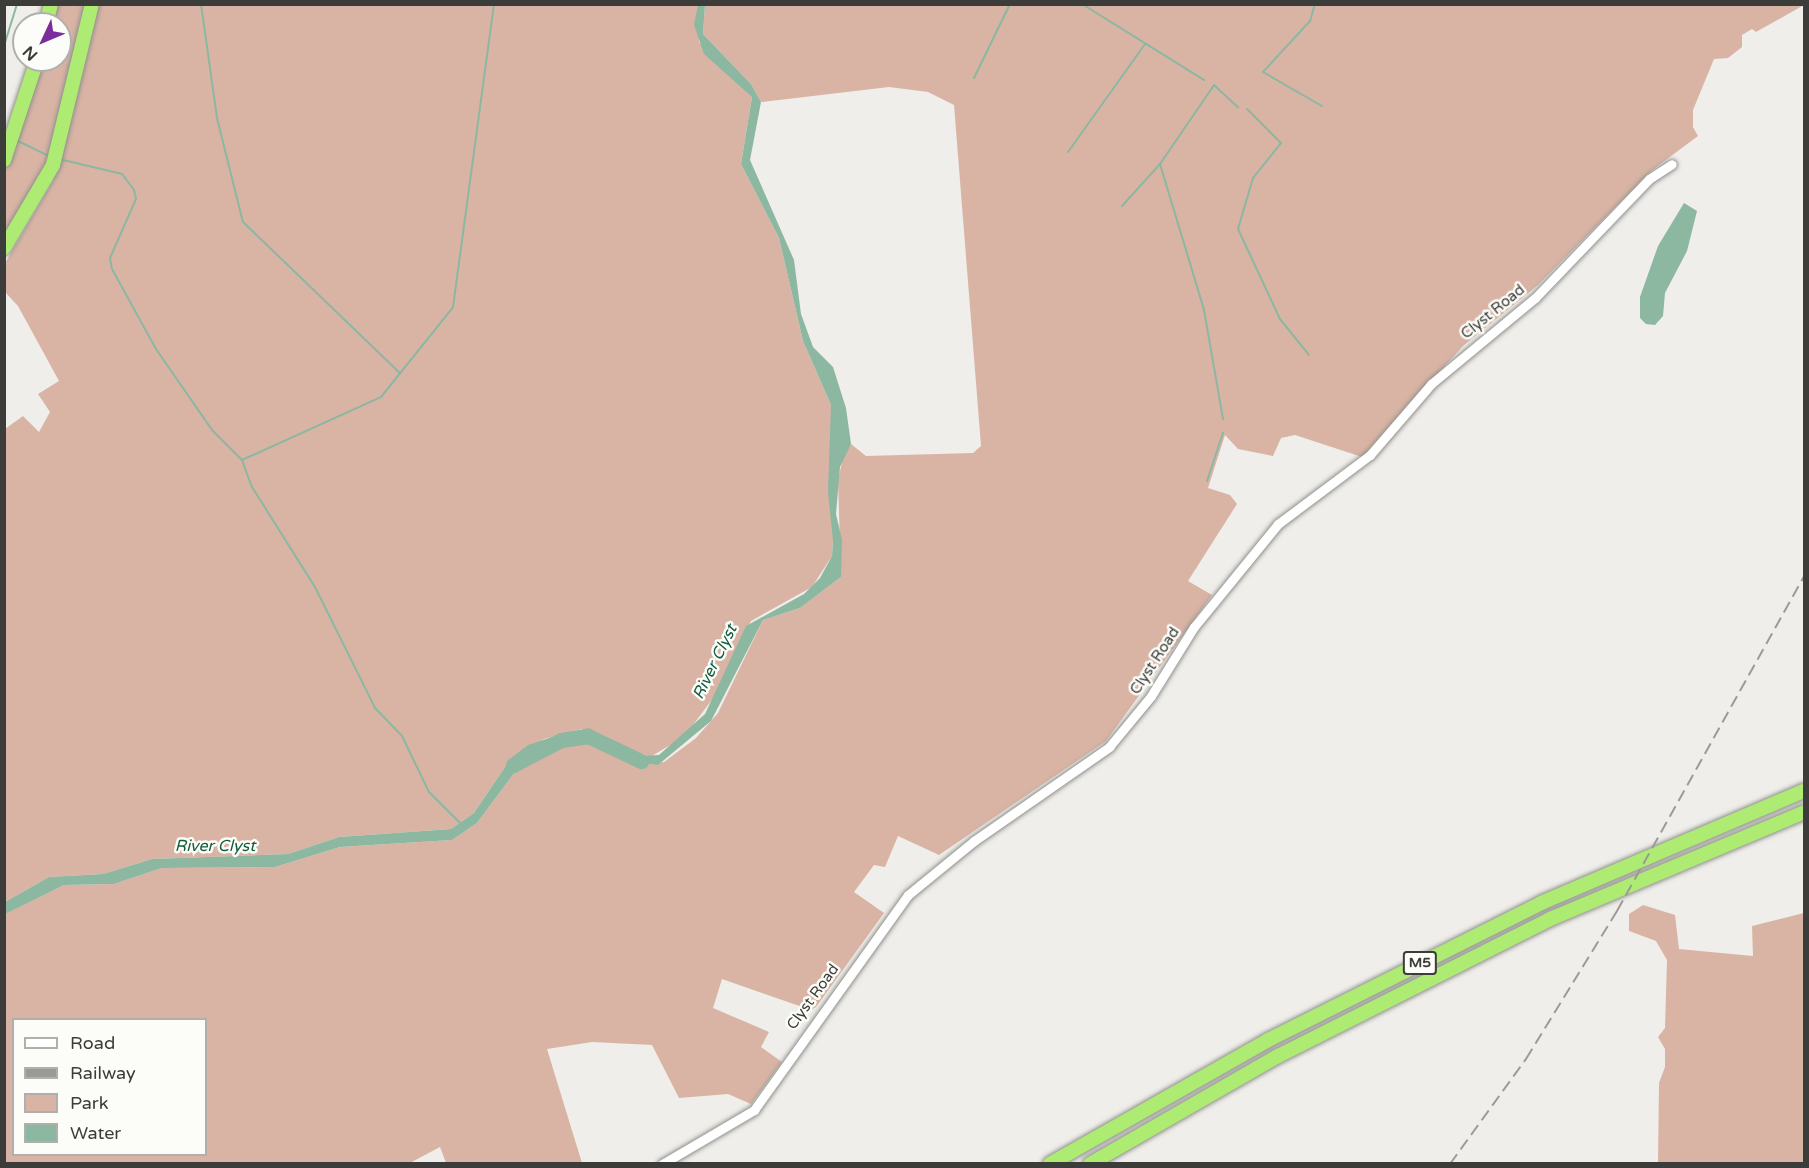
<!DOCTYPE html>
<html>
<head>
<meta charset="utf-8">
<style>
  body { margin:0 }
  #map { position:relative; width:1809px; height:1168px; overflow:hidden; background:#efeeea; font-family:"Varela Round",sans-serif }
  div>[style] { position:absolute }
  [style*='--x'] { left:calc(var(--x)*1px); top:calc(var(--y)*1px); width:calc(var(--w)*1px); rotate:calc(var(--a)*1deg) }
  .green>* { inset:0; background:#d9b4a5 }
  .water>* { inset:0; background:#8cb7a0 }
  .stream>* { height:2px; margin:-1px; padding:0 1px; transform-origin:1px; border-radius:1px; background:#8cb7a0 }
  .river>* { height:15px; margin:-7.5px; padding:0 7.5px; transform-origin:7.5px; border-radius:7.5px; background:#8cb7a0 }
  .roads { filter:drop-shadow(0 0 2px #90908c) drop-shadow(0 0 2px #90908c) }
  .minor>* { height:9px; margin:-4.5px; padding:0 4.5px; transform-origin:4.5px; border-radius:4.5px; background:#fff }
  .highway>* { height:14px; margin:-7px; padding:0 7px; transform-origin:7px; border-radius:7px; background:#aeeb73 }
  .rail>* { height:2px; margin-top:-1px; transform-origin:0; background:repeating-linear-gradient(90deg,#9b9a97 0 12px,transparent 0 18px) }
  span { translate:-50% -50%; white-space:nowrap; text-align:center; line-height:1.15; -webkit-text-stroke:5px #fcfcf8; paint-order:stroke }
  .shield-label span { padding:2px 4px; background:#fcfcf8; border:2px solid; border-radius:4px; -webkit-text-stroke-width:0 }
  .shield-label { font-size:14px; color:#3c3c3a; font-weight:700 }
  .street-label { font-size:15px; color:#3c3c3a }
  .water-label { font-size:16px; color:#105c3e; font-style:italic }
  .frame { position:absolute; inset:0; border:6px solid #3c3c3a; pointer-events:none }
  .legend { position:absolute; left:12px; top:1018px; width:195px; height:138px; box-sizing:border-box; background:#fcfcf8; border:2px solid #afafac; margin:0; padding:8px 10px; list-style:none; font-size:18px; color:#3c3c3a }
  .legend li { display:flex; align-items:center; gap:12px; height:30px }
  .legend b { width:30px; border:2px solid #afafac }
  .north { position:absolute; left:12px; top:12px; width:60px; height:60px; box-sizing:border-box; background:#fcfcf8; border:2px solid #afafac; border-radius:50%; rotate:226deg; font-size:16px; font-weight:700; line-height:24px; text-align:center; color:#3c3c3a }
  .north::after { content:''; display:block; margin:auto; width:21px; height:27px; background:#7b2d9e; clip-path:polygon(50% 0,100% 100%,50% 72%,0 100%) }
</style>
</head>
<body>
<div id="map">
  <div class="green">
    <div style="clip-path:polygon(55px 5px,87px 5px,44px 178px,5px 241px,4px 170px,41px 60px,60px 60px,60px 24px,50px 24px)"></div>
    <div style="clip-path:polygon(95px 5px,698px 5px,699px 42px,752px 97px,741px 164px,779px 238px,803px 341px,831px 405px,833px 541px,832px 556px,812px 587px,751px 621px,720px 689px,684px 737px,650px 757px,582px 729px,544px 739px,511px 758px,474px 813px,451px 829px,339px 837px,288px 854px,152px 859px,103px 874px,49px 877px,5px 902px,5px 429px,23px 416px,39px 432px,50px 412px,38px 394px,59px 381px,18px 306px,5px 292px,5px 263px,53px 181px)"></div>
    <div style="clip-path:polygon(evenodd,705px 5px,1804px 5px,1756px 32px,1752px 29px,1742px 35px,1742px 47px,1728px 58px,1714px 59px,1693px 110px,1693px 127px,1698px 136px,1651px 171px,1538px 285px,1463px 346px,1362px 457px,1295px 435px,1281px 438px,1273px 456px,1238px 449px,1225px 435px,1208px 488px,1230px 495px,1237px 504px,1188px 581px,1212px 595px,1106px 741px,939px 855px,898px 836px,885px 867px,874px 865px,854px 892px,884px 913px,816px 1007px,811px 1010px,722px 979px,713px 1008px,769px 1032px,761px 1047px,782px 1062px,751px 1104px,728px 1094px,679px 1098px,652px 1045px,592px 1042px,547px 1049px,582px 1163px,446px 1163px,440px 1147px,408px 1164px,5px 1163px,4px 914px,64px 885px,114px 884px,162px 868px,275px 867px,340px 847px,452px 840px,477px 823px,530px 752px,578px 736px,606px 741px,640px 764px,664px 762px,696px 738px,718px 713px,763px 620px,800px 608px,841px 577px,838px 480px,844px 453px,851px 444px,866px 456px,973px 453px,981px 446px,954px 105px,928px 92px,889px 87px,761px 102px,751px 84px,703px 34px,705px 5px,14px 1020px,206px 1020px,206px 1154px,14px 1154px,14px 1020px)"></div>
    <div style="clip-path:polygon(1643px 905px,1675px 915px,1679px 949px,1753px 956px,1752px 926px,1804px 913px,1804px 1163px,1658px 1163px,1659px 1083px,1665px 1067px,1665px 1049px,1658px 1037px,1665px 1028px,1667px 960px,1656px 941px,1629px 931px,1629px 914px)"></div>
  </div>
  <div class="water">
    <div style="clip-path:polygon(698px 5px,705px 5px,703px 34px,751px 84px,761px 102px,750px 160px,794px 260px,801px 314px,813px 347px,833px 367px,846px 408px,851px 444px,840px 467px,836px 514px,842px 540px,841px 577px,800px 608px,763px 620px,711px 721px,658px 765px,632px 761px,606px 741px,578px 736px,530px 752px,477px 823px,452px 840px,340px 847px,275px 867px,162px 868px,114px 884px,64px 885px,5px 914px,5px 902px,49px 877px,103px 874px,152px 859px,288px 854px,339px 837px,451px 829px,474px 813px,511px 758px,528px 745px,564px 733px,589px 728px,639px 756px,659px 755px,705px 714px,746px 626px,804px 594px,820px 578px,832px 556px,833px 541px,828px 492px,831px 405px,803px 341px,779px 238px,741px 164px,752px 97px,704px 54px,694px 25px)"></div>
    <div style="clip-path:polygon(1684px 203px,1697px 211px,1687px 251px,1665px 293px,1663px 316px,1655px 325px,1646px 324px,1640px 318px,1640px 297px,1658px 246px)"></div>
  </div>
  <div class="stream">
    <div style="--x:201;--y:4;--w:115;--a:82"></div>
    <div style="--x:217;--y:118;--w:107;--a:76"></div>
    <div style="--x:243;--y:222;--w:218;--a:43.9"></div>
    <div style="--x:1082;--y:4;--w:144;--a:31.9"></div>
    <div style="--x:1315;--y:4;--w:18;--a:106"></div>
    <div style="--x:1310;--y:21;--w:69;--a:132.7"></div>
    <div style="--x:1263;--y:72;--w:68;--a:30"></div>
    <div style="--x:4;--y:46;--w:44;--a:-72.8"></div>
    <div style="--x:974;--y:78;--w:82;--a:-64.1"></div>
    <div style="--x:1247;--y:109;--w:48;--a:45"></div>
    <div style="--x:1281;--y:143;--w:45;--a:128.7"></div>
    <div style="--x:1253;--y:178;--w:53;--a:106.4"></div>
    <div style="--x:1238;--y:229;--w:99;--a:65"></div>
    <div style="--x:1280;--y:319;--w:46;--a:51.1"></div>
    <div style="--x:16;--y:140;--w:39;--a:26"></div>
    <div style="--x:1068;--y:152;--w:133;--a:-54.5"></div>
    <div style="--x:59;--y:159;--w:65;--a:13.4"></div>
    <div style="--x:122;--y:174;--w:20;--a:53"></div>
    <div style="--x:134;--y:190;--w:9;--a:77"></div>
    <div style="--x:136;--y:199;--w:64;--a:113.8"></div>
    <div style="--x:110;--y:258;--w:11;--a:80"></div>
    <div style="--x:112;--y:269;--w:91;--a:61.2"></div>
    <div style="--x:156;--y:349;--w:98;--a:55.3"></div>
    <div style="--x:212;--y:430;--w:42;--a:45"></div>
    <div style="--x:242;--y:460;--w:29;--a:70"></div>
    <div style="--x:252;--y:487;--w:118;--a:57.8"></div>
    <div style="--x:315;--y:587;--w:135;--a:63.6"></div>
    <div style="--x:375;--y:708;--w:39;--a:46"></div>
    <div style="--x:402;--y:736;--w:62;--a:64.3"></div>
    <div style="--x:429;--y:792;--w:45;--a:45"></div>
    <div style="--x:1160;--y:164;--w:152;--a:73.2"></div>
    <div style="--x:1204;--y:310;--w:111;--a:80.1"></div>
    <div style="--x:1122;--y:206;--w:57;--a:-47.9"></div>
    <div style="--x:1160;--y:164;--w:96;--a:-55.6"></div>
    <div style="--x:1214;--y:85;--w:33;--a:43"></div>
    <div style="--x:242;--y:460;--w:153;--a:-24.4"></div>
    <div style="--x:381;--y:397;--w:115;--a:-51.3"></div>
    <div style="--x:453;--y:307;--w:306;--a:-82.3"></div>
    <div style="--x:1207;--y:481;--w:51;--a:-71.6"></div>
  </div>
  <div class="river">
    <div style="--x:513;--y:765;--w:54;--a:-27.5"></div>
    <div style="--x:561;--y:740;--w:27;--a:-8"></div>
    <div style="--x:588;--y:736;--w:59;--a:25.3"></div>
  </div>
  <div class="roads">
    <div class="minor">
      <div style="--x:662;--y:1164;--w:107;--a:-30.4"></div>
      <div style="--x:754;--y:1110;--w:264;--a:-54.4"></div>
      <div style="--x:908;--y:895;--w:85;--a:-39.3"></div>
      <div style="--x:974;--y:841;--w:165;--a:-34.8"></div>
      <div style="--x:1109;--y:747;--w:66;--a:-50.5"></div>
      <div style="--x:1151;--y:696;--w:81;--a:-58.1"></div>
      <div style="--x:1194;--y:627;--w:133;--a:-50.8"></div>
      <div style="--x:1278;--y:524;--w:115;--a:-36.9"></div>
      <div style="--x:1370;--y:455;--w:94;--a:-49.3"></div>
      <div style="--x:1431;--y:384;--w:135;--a:-39.6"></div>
      <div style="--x:1535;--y:298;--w:165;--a:-46.2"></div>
      <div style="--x:1649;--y:179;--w:27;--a:-33"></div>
    </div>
    <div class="highway">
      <div style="--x:46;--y:24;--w:21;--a:-76"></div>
      <div style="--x:4;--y:160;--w:105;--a:-71.7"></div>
      <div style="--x:4;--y:248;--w:96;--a:-59.4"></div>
      <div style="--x:53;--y:165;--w:166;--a:-76.4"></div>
      <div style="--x:1050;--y:1164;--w:251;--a:-29.6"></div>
      <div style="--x:1268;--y:1040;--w:305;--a:-26.6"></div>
      <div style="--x:1541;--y:903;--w:286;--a:-23.1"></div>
      <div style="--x:1090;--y:1164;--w:217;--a:-29.9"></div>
      <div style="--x:1278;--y:1056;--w:305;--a:-26.7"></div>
      <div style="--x:1550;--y:919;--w:276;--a:-22.8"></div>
    </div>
  </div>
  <div class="rail">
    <div style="--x:1450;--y:1164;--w:130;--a:-54.1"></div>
    <div style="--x:1526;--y:1059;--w:174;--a:-58.4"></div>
    <div style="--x:1617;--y:911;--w:384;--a:-60.8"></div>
  </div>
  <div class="shield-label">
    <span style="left:1420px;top:963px">M5</span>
  </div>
  <div class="street-label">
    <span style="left:1493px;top:312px;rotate:-39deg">Clyst Road</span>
    <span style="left:1155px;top:661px;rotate:-57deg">Clyst Road</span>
    <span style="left:813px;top:997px;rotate:-54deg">Clyst Road</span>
  </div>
  <div class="water-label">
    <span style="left:715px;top:662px;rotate:-64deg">River Clyst</span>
    <span style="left:215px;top:846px">River Clyst</span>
  </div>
  <div class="frame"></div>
  <ul class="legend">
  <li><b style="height:8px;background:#fff"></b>Road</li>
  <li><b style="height:8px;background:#9b9a97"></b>Railway</li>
  <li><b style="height:16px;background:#d9b4a5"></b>Park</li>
  <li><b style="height:16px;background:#8cb7a0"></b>Water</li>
  </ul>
  <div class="north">N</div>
</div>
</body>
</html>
